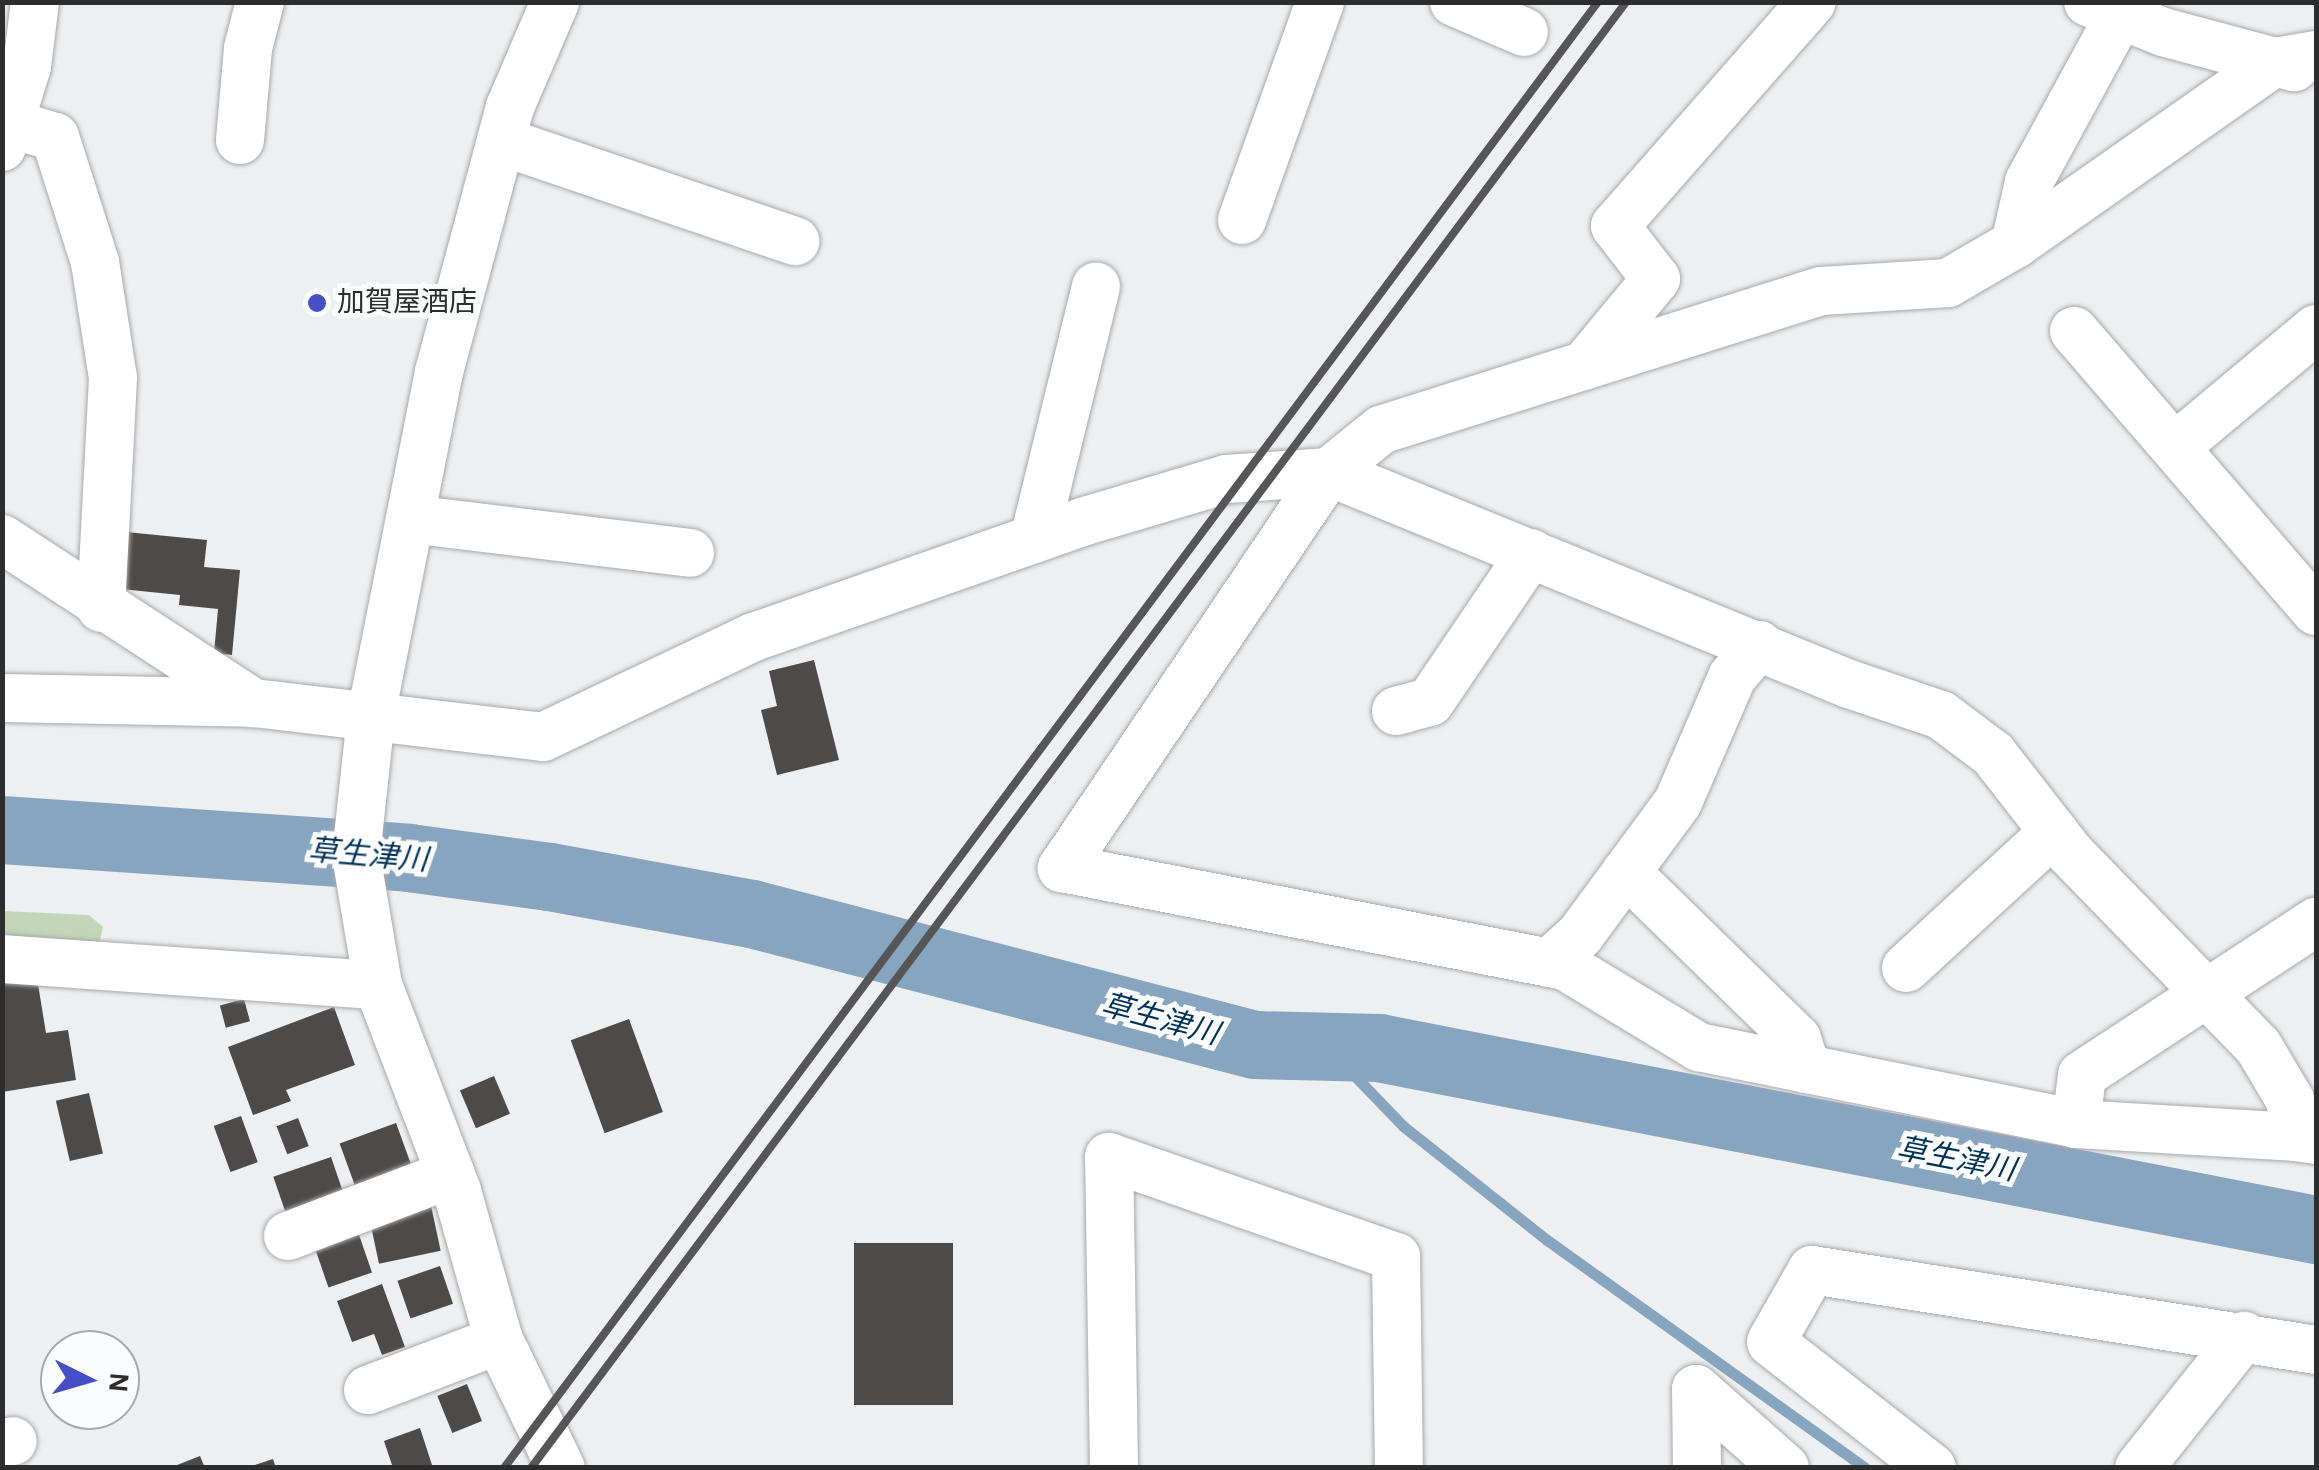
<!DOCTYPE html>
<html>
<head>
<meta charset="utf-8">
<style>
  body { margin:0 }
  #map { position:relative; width:2319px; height:1470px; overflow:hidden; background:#eeeff1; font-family:"Alegreya Sans","Noto Sans JP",sans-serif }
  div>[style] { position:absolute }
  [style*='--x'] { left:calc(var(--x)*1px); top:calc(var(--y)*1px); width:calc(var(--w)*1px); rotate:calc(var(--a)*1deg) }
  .green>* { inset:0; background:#c1d7b8 }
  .stream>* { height:11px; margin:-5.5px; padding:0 5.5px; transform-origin:5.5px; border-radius:5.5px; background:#88a5c0 }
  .river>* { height:68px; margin:-34px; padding:0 34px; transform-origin:34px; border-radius:34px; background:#88a5c0 }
  .building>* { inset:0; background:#4c4b4a; transform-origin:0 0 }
  .roads { filter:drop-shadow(0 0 2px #a8a8aa) drop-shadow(0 0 2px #a8a8aa) }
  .minor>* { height:48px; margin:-24px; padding:0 24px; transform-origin:24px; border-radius:24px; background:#fff }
  .rail>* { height:8px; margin:-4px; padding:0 4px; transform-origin:4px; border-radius:4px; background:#565658 }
  .dots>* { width:28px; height:28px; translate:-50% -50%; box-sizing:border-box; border:5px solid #fbfcfe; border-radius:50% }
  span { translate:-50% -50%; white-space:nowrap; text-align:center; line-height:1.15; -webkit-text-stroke:10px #fbfcfe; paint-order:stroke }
  .poi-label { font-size:28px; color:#2d2d2e }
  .left { translate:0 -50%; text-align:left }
  .water-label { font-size:30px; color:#003256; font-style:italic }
  .frame { position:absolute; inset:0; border:5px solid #2d2d2e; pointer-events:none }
  .north { position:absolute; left:40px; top:1330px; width:100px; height:100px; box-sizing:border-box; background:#fbfcfe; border:2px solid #a9a9ab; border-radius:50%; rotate:95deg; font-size:28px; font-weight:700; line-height:40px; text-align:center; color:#2d2d2e }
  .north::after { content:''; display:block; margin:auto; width:35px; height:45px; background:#474fc4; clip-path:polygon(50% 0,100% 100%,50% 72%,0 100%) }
</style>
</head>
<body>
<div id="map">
  <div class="green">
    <div style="clip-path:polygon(3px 911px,89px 915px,103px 927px,98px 949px,3px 945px)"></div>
  </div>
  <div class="stream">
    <div style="--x:1327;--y:1047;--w:110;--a:46.1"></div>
    <div style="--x:1403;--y:1126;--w:184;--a:38.4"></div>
    <div style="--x:1547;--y:1240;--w:391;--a:35.6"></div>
  </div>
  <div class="river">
    <div style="--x:2;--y:830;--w:408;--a:3.9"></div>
    <div style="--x:409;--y:858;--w:142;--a:7.7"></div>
    <div style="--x:550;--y:877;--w:205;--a:10.4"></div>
    <div style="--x:752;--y:914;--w:520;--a:14.6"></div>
    <div style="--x:1255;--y:1045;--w:124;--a:1.4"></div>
    <div style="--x:1379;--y:1048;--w:955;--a:10.99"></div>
  </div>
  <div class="building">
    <div style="clip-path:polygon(126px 532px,207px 540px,204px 567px,240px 570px,232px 655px,214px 653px,218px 609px,179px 605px,180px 595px,121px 589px)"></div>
    <div style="clip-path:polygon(814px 660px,839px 760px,777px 775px,761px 710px,777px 706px,769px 671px)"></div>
    <div style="clip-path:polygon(37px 978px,46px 1033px,68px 1030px,76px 1080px,2px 1092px,2px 984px)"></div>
    <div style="left:244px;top:999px;width:23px;height:25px;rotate:75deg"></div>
    <div style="clip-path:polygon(334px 1007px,355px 1065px,286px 1090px,291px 1101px,253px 1115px,228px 1047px)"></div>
    <div style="left:629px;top:1019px;width:99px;height:62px;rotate:70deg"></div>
    <div style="left:494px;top:1076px;width:41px;height:37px;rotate:67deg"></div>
    <div style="left:89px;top:1093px;width:62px;height:34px;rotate:77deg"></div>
    <div style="left:241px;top:1116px;width:49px;height:29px;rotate:70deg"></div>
    <div style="left:298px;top:1118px;width:30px;height:23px;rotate:69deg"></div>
    <div style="left:396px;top:1123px;width:49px;height:60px;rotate:70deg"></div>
    <div style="left:331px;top:1157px;width:49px;height:61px;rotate:71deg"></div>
    <div style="left:429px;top:1196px;width:56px;height:63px;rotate:78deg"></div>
    <div style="left:357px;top:1229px;width:46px;height:46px;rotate:71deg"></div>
    <div style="left:854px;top:1243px;width:99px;height:162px"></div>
    <div style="left:440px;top:1266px;width:40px;height:45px;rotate:71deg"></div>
    <div style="clip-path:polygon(382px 1284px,405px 1347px,382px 1355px,374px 1334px,352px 1342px,337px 1301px)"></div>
    <div style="left:467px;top:1384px;width:40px;height:32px;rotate:68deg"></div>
    <div style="clip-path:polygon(420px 1428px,433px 1468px,393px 1468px,384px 1441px)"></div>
    <div style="clip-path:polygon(200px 1456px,205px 1468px,172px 1468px,172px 1467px)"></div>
    <div style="clip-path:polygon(273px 1459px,276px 1468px,250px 1468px,249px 1467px)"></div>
  </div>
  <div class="roads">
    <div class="minor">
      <div style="--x:555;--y:2;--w:114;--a:113.2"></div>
      <div style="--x:510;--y:107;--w:274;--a:105"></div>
      <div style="--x:439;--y:372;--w:352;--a:101.2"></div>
      <div style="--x:371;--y:717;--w:139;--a:96.2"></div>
      <div style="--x:356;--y:855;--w:132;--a:80.4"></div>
      <div style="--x:378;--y:985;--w:221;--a:69"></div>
      <div style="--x:457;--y:1191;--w:155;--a:74.3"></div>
      <div style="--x:499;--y:1340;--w:142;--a:64.2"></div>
      <div style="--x:1454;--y:2;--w:76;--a:23.2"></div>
      <div style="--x:2088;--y:2;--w:81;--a:21.8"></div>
      <div style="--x:2163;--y:32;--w:136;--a:15"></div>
      <div style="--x:2127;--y:2;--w:205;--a:118.6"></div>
      <div style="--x:2029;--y:182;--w:64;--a:102.7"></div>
      <div style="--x:2015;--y:244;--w:78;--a:149.8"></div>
      <div style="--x:1948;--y:283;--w:127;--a:176.4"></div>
      <div style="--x:1821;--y:291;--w:461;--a:162.5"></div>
      <div style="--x:1381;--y:430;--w:67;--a:141.1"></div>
      <div style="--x:1329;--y:472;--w:478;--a:124"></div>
      <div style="--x:1062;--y:868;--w:512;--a:11.02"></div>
      <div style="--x:1565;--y:966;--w:157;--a:31.2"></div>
      <div style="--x:1699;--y:1047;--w:385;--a:11.5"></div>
      <div style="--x:2076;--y:1124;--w:219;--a:3.4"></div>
      <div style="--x:11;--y:124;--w:46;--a:16.5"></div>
      <div style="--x:55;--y:137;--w:131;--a:72.3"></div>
      <div style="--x:95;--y:262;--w:117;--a:81.2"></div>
      <div style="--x:113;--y:378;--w:230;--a:93"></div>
      <div style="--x:240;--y:140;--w:92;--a:-85"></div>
      <div style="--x:248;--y:48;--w:48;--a:-75.4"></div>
      <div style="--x:501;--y:141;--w:311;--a:18.8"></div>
      <div style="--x:2;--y:147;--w:85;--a:-72.8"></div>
      <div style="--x:27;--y:66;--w:64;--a:-82.9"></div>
      <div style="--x:1242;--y:220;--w:232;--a:-70.3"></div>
      <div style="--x:2015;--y:244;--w:317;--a:-35"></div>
      <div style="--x:2275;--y:62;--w:42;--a:-9.7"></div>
      <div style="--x:2074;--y:331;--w:370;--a:49.2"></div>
      <div style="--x:1584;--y:366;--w:113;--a:-50.4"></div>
      <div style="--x:1656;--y:279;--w:67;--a:-127.7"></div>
      <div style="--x:1615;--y:226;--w:298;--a:-48.7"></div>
      <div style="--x:2175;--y:447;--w:184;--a:-39.9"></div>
      <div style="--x:410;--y:519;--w:282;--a:6.9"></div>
      <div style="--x:2;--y:539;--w:301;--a:33.1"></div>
      <div style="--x:254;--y:703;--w:291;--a:6.7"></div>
      <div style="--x:543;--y:737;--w:233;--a:-25.4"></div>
      <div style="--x:754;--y:637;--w:348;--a:-19.3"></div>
      <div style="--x:1082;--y:522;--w:150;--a:-16.6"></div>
      <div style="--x:1226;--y:479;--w:103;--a:-3.9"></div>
      <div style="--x:1329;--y:472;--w:562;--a:22.18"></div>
      <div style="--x:1849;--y:684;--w:97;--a:18.6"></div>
      <div style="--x:1941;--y:715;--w:65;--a:36.9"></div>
      <div style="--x:1993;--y:754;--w:125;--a:52.1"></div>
      <div style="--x:2070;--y:853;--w:269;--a:45.8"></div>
      <div style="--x:2258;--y:1046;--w:63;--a:59.3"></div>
      <div style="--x:2290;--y:1100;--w:37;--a:82"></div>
      <div style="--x:2295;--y:1137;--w:21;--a:8"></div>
      <div style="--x:1034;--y:539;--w:260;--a:-76.2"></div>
      <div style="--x:2;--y:698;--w:252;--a:1.1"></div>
      <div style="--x:1396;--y:711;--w:35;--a:-15"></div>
      <div style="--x:1430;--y:702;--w:180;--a:-55.9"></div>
      <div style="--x:1626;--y:872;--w:239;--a:44.3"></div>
      <div style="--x:1797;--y:1039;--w:32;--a:72"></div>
      <div style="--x:2;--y:959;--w:377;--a:4"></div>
      <div style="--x:1549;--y:963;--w:42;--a:-42.1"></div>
      <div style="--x:1580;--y:935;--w:165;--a:-53.6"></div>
      <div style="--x:1678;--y:802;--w:136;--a:-66.6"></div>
      <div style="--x:1732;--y:677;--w:42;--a:-49.8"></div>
      <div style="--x:1906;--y:968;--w:201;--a:-42.6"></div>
      <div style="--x:2076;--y:1124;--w:49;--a:-83"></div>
      <div style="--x:2082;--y:1075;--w:280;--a:-33.2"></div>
      <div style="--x:288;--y:1236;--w:174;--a:-20.8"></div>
      <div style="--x:368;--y:1390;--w:140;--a:-20.9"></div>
      <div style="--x:2;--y:1444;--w:11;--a:-15"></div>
      <div style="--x:1114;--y:1468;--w:311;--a:-90.9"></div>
      <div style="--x:1109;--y:1157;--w:304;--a:19.2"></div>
      <div style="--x:1396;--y:1257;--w:211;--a:89.2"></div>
      <div style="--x:1697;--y:1468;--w:79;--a:-90.7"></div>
      <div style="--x:1696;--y:1389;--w:119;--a:41.6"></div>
      <div style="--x:1932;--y:1468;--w:204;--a:-142"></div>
      <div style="--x:1771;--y:1342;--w:83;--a:-60.3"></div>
      <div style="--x:1812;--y:1270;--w:510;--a:9.02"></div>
      <div style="--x:2139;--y:1468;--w:169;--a:-51.5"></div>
    </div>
  </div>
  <div class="rail">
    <div style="--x:504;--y:1468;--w:1829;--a:-53.27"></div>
    <div style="--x:531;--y:1468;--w:1830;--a:-53.24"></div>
  </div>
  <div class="dots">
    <div style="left:317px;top:303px;background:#474fc4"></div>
  </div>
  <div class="poi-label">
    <span class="left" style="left:337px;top:303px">加賀屋酒店</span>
  </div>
  <div class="water-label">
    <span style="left:368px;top:856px;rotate:5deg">草生津川</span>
    <span style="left:1160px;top:1020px;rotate:15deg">草生津川</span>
    <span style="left:1956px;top:1160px;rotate:11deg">草生津川</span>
  </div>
  <div class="frame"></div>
  <div class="north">N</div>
</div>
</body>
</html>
